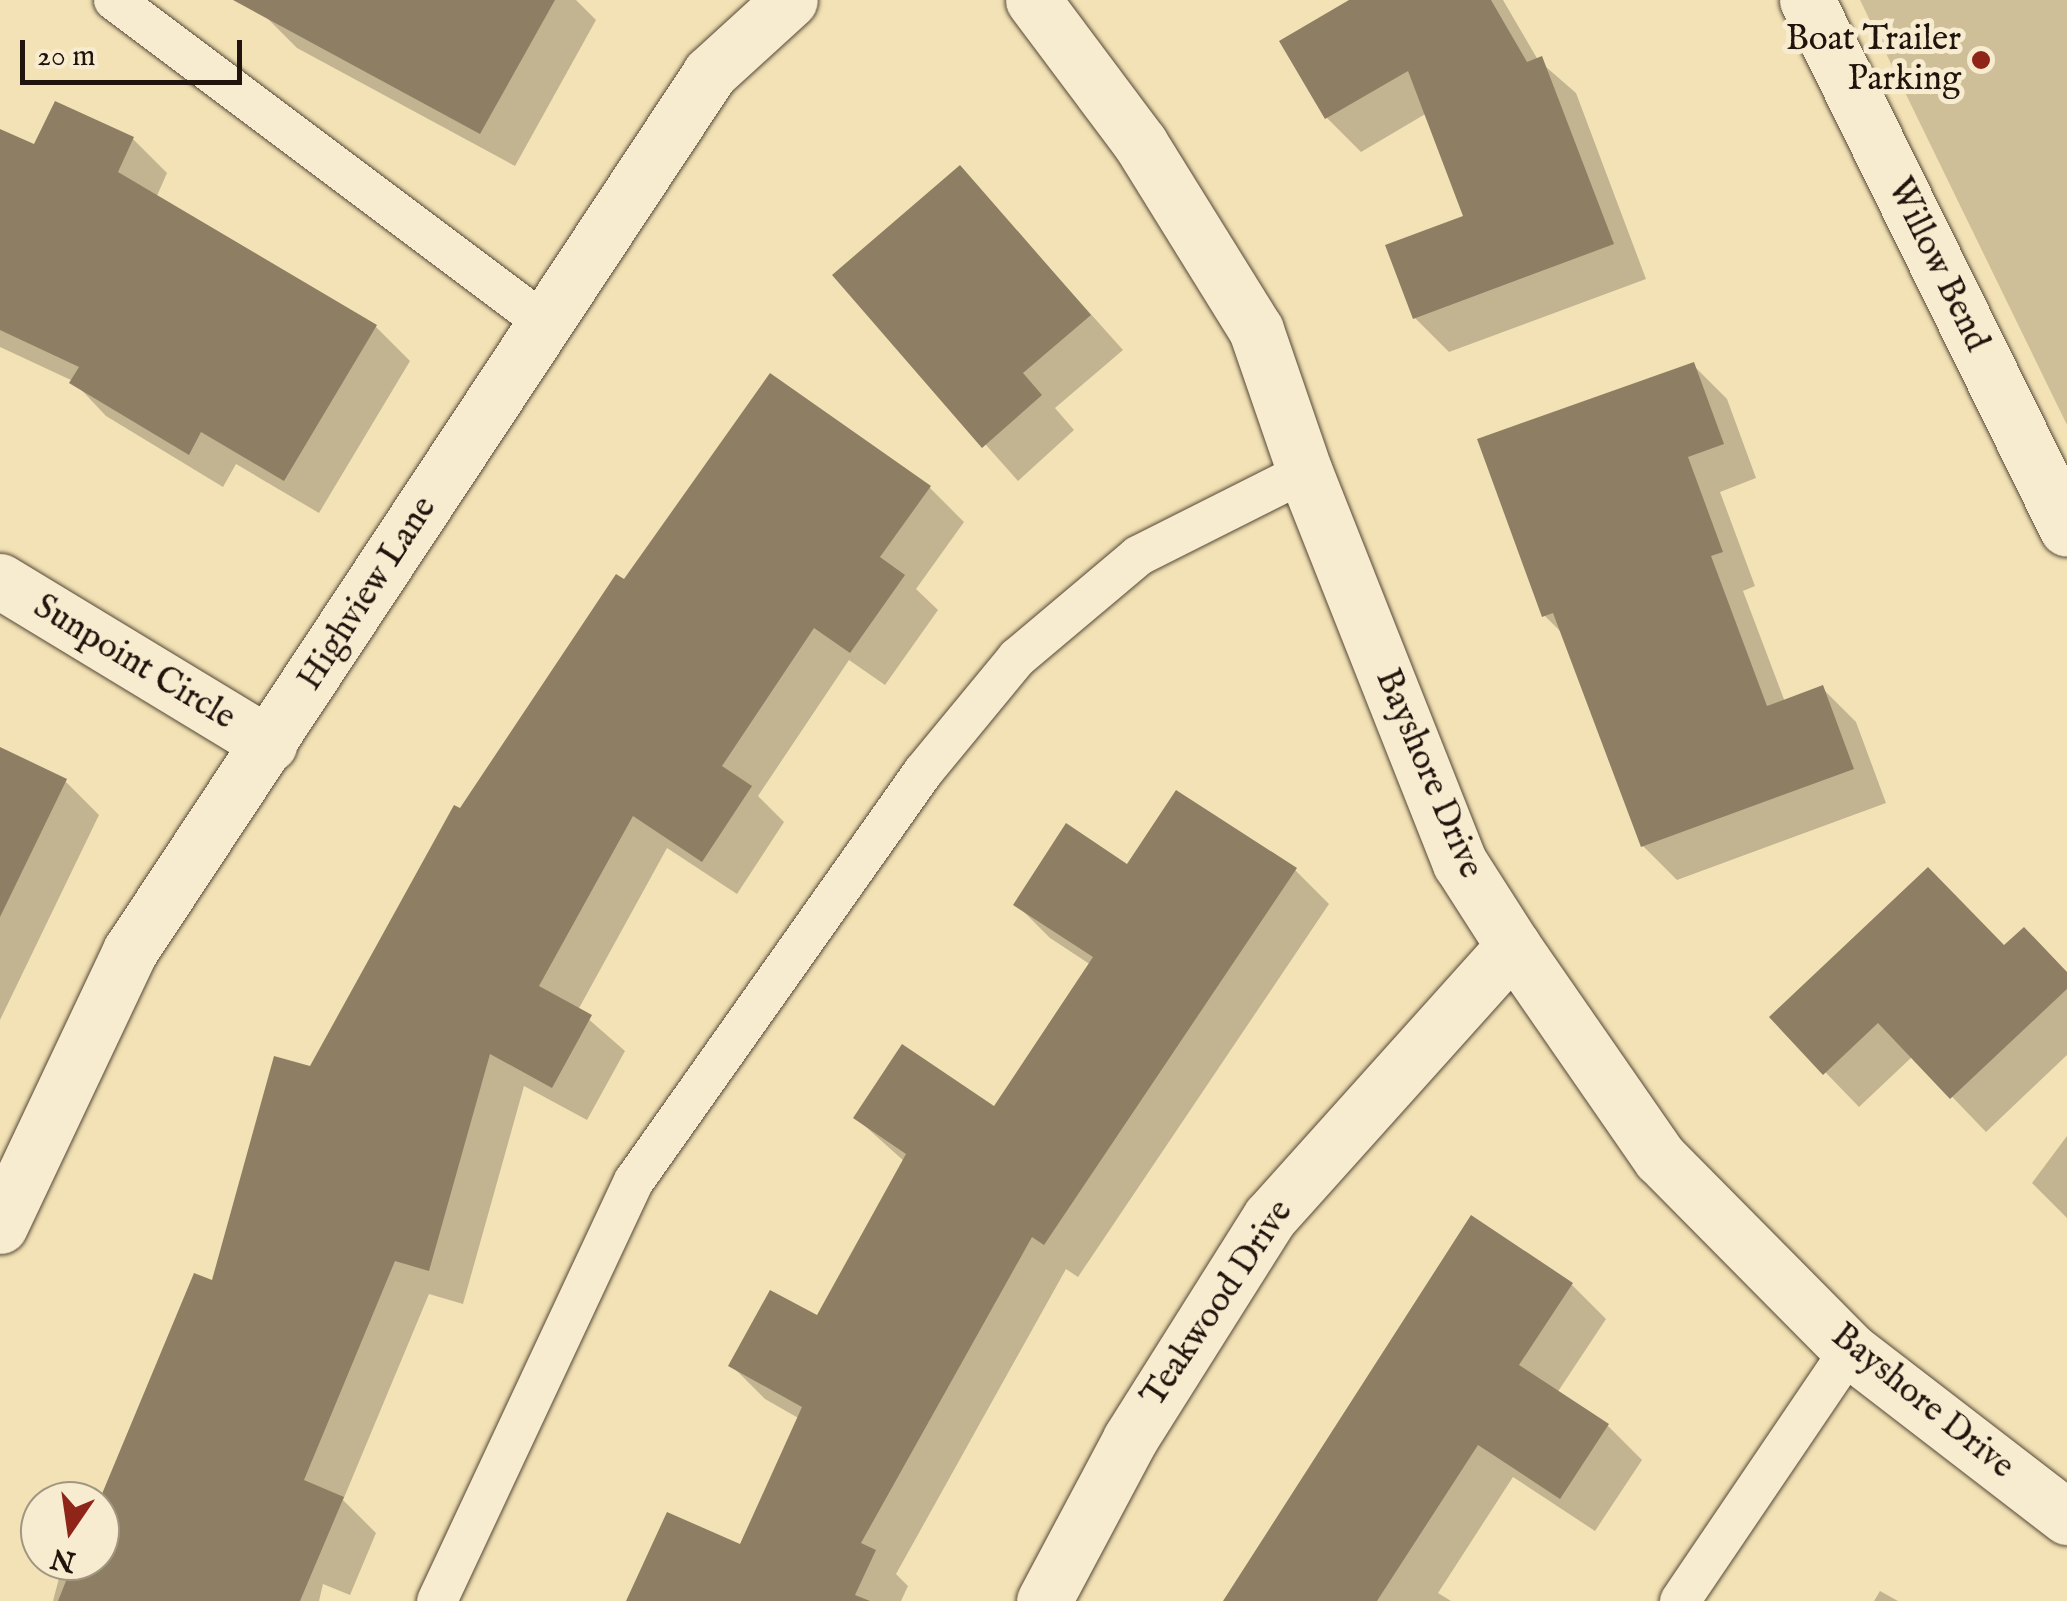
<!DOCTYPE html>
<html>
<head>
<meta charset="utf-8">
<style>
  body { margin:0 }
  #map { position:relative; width:2067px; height:1601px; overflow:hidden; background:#f3e2b5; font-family:"IM FELL English",serif }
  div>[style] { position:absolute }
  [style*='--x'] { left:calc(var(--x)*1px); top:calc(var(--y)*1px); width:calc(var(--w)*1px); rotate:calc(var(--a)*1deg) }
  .green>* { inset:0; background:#cfbf98 }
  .shadow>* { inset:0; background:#0003 }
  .building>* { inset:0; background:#8e7f64 }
  .roads { filter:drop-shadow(0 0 2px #554837) drop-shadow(0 0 2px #554837) }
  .lane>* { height:40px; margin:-20px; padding:0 20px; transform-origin:20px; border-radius:20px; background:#f7eccf }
  .street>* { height:55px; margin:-27.5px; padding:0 27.5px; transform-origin:27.5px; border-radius:27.5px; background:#f7eccf }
  .dots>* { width:28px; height:28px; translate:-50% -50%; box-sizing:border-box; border:5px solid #f7eccf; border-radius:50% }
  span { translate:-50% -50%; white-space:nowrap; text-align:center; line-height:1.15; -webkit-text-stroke:10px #f7eccf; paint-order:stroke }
  .poi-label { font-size:35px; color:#20140d }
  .right { translate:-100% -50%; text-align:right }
  .street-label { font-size:35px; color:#20140d }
  .north { position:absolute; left:20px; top:1481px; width:100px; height:100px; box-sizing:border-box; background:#f7eccf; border:2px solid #a19681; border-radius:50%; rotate:193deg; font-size:28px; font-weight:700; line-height:40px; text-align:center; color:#20140d }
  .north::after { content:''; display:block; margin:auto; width:35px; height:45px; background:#8f2418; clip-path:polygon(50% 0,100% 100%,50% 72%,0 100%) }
  .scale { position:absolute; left:20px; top:40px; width:222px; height:45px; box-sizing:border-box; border:5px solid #20140d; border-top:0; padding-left:12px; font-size:30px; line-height:35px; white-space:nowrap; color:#20140d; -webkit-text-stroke:8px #f7eccf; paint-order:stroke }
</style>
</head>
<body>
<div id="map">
  <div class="green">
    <div style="clip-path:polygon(1860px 0,2067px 0,2067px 425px)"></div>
  </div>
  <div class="shadow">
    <div style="clip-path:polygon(271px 0,576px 0,596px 20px,515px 166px,297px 48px,263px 14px)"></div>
    <div style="clip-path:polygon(1354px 0,1503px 0,1538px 60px,1576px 93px,1646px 279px,1449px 352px,1415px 318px,1467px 218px,1427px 113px,1361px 152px,1327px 118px)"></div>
    <div style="clip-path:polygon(0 133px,35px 148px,133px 139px,167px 173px,156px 198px,376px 327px,410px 361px,319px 513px,236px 464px,223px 487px,106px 416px,73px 381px,0 347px)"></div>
    <div style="clip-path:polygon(960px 168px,1123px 350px,1055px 408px,1074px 430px,1018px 481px,835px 275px)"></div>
    <div style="clip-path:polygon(1693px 365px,1727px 399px,1756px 478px,1720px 492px,1755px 586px,1743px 591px,1785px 702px,1822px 688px,1856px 722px,1886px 803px,1677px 880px,1643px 846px,1564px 635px,1545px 616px)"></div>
    <div style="clip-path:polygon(770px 376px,930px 488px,964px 522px,916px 589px,938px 610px,885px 685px,849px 660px,758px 796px,784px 822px,737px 894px,667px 848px,578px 1010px,625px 1051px,587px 1120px,524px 1086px,463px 1304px,429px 1294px,343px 1500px,376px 1533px,350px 1595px,323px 1584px,319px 1601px,53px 1601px,63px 1563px,100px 1561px,213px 1283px,311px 1069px,461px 812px)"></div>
    <div style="clip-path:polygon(0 750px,65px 781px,99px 815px,0 1020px)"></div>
    <div style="clip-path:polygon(1128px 867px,1295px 870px,1329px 904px,1078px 1277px,1066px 1269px,896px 1574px,908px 1586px,901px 1601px,628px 1601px,741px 1547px,800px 1419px,765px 1399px,731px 1365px,818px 1318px,905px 1162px,856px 1118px,995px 1110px,1091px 965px,1050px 938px,1016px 904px)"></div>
    <div style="clip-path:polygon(2005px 948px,2067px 974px,2067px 1055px,1986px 1132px,1913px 1056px,1859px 1107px,1772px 1017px)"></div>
    <div style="clip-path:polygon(2067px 1136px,2067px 1218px,2032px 1183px)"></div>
    <div style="clip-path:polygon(1472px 1219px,1572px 1285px,1606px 1319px,1557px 1393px,1608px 1426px,1642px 1460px,1595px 1531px,1513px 1477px,1438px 1593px,1451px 1601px,1227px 1601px)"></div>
    <div style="clip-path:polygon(1880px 1591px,1898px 1601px,1874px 1601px)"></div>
  </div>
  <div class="building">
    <div style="clip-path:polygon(233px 0,555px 0,480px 134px)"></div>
    <div style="clip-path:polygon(1349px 0,1491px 0,1527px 62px,1542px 56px,1614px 244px,1413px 319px,1385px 245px,1463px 216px,1408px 71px,1325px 119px,1279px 41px)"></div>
    <div style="clip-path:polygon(55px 101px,134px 137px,118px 172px,377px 325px,284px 481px,201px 432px,189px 455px,69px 383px,79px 367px,0 330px,0 129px,34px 144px)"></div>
    <div style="clip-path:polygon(960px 165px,1091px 315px,1023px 373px,1042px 395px,982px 448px,832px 275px)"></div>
    <div style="clip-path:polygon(1694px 362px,1724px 444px,1688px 457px,1723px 552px,1711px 556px,1767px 706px,1823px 685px,1854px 769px,1641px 847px,1553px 613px,1542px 617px,1477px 439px)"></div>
    <div style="clip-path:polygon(770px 373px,931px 486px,880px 557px,905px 575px,850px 653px,814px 628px,722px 766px,752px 786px,702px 862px,633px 816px,539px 986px,592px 1015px,552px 1088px,490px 1054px,429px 1271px,395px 1261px,304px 1480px,344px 1497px,300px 1601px,58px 1601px,74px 1561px,100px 1561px,99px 1501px,194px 1273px,212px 1280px,274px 1056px,310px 1066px,454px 805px,460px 808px,616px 574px,624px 579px)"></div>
    <div style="clip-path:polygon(0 747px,67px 779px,0 917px)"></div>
    <div style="clip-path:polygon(1176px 790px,1297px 868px,1044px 1245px,1032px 1237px,861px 1543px,876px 1550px,855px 1595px,870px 1601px,626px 1601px,667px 1512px,740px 1544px,802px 1407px,728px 1366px,770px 1290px,817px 1315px,906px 1154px,853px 1118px,902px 1044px,994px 1106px,1093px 957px,1013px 905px,1066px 823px,1127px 864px)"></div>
    <div style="clip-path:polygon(1928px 867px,2004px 945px,2024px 927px,2067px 972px,2067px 989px,1950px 1099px,1878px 1023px,1823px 1075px,1769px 1017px)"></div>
    <div style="clip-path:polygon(1471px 1215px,1573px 1283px,1519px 1365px,1609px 1424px,1560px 1499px,1478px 1445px,1377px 1601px,1223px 1601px)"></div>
  </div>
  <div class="roads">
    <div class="lane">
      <div style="--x:114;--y:0;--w:540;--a:36.87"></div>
      <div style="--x:437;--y:1601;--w:464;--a:-64.9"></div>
      <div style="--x:634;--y:1181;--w:501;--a:-54.75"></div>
      <div style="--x:923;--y:772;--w:148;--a:-50.5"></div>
      <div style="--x:1017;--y:658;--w:158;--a:-40.1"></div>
      <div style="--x:1138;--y:556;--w:187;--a:-26.7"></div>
      <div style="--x:1680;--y:1601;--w:303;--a:-55.9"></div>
    </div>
    <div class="street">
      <div style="--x:1033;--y:0;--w:179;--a:53.2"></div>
      <div style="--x:1140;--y:143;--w:220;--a:58.2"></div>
      <div style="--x:1256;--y:330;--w:150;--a:71"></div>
      <div style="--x:1305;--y:472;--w:421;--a:68.4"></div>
      <div style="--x:1460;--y:863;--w:98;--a:57.4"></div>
      <div style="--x:1513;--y:946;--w:258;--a:55.3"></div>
      <div style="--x:1660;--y:1158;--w:270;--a:45.3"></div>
      <div style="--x:1850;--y:1350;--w:274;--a:37.6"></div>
      <div style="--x:1807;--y:0;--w:589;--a:63.83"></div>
      <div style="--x:0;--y:581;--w:315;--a:31.2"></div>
      <div style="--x:0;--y:1226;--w:304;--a:-64.7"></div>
      <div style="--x:130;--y:951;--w:1052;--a:-56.55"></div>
      <div style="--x:710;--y:73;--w:108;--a:-42.4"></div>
      <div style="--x:1044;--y:1601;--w:183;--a:-62"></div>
      <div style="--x:1130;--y:1439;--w:262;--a:-57.8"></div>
      <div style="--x:1270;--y:1217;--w:364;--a:-48.1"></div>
    </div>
  </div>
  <div class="dots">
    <div style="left:1981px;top:60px;background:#8f2418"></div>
  </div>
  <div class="poi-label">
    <span class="right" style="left:1961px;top:60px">Boat Trailer<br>Parking</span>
  </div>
  <div class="street-label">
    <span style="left:1937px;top:265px;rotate:64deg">Willow Bend</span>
    <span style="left:368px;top:594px;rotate:-57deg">Highview Lane</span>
    <span style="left:134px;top:663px;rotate:31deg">Sunpoint Circle</span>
    <span style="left:1428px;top:774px;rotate:67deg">Bayshore Drive</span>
    <span style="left:1218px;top:1304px;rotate:-56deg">Teakwood Drive</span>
    <span style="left:1922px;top:1402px;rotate:39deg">Bayshore Drive</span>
  </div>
  <div class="north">N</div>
  <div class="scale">20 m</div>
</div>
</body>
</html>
